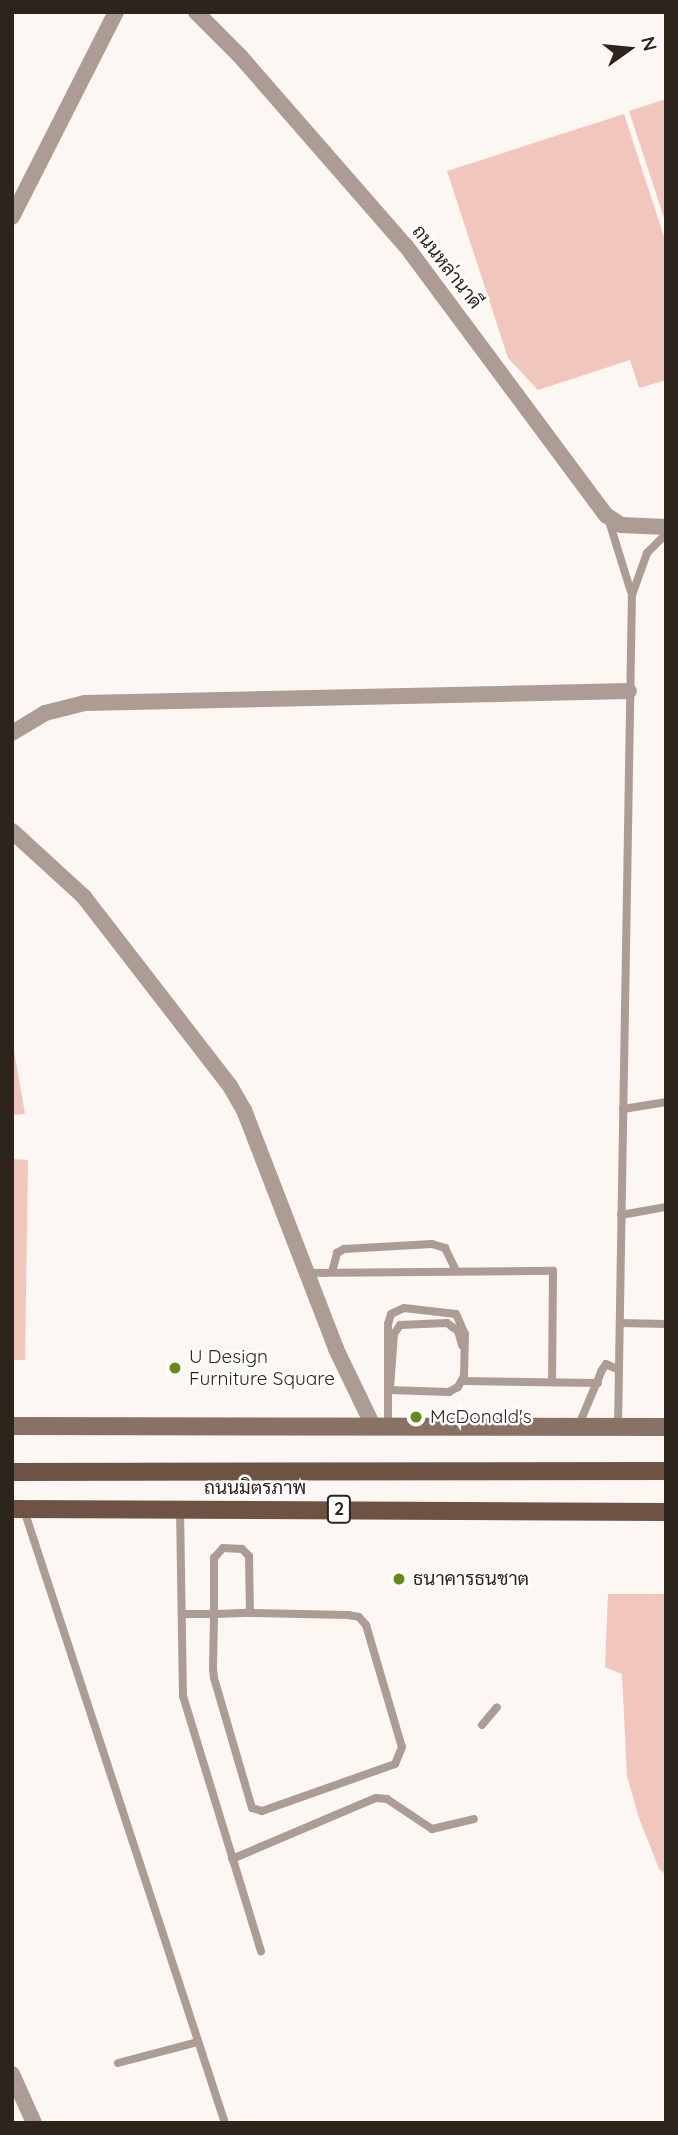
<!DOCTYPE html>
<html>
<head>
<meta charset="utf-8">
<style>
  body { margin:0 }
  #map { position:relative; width:678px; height:2135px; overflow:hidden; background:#fcf7f2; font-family:Quicksand,Sarabun,sans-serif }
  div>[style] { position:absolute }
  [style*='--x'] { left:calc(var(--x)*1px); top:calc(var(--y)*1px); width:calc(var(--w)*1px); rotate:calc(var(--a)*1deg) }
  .building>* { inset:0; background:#f1c6bd }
  .service>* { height:8px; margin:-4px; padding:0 4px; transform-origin:4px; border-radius:4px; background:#ad9c94 }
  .minor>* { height:16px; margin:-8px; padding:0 8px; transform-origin:8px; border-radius:8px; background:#ad9c94 }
  .secondary>* { height:18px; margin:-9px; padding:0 9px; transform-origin:9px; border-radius:9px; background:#887165 }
  .primary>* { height:18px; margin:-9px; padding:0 9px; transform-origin:9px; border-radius:9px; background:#6e5244 }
  .dots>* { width:19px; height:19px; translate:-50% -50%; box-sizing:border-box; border:4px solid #fff; border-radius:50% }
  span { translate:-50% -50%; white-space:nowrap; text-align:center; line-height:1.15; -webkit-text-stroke:5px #fff; paint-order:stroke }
  .shield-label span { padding:2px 5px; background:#fff; border:2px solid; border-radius:5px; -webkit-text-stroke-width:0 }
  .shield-label { font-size:18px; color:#2d241b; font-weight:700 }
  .street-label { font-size:19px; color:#2d241b }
  .poi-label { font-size:19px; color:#2d241b }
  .left { translate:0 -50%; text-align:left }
  .frame { position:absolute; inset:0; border:14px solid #2d241b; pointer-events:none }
  .north { position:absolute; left:594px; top:14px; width:70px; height:70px; -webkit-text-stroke:5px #fff; paint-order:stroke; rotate:75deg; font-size:19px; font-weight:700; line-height:28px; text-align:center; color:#2d241b }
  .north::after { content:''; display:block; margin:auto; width:24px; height:32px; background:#2d241b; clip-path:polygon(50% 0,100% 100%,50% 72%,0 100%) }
</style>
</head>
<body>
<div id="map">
  <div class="building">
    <div style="clip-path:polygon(666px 99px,666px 221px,665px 221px,629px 111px)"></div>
    <div style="clip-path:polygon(624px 114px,666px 243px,666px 380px,639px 388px,630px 360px,538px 390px,508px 358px,447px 171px)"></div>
    <div style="clip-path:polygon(12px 1051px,14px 1051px,25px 1114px,12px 1115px)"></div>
    <div style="clip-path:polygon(12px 1159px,28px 1160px,25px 1360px,12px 1360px)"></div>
    <div style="clip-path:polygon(608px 1594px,666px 1594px,666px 1875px,659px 1869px,639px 1818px,627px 1776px,622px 1674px,605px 1667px)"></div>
  </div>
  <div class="service">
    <div style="--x:609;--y:521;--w:74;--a:72.8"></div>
    <div style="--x:623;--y:1109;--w:44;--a:-9.2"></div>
    <div style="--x:621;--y:1215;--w:46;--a:-10.1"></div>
    <div style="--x:332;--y:1272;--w:20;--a:-75"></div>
    <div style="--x:337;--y:1253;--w:8;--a:-30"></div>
    <div style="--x:344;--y:1249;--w:88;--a:-3.3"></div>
    <div style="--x:432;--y:1244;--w:14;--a:17"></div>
    <div style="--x:445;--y:1248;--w:25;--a:64"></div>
    <div style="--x:307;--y:1273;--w:246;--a:-0.5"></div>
    <div style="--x:553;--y:1271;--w:111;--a:90.5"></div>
    <div style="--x:620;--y:1323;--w:46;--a:1.2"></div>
    <div style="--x:462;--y:1381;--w:136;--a:0.8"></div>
    <div style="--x:390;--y:1388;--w:54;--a:-85.8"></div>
    <div style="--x:394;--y:1334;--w:11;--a:-56"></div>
    <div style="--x:400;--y:1325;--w:47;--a:-2.4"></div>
    <div style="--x:447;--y:1323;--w:14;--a:36"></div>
    <div style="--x:458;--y:1331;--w:15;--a:74"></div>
    <div style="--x:388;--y:1426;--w:102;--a:-90"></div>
    <div style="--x:388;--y:1324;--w:10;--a:-73"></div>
    <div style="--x:391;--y:1314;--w:14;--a:-25"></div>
    <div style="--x:404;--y:1308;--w:52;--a:6.6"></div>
    <div style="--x:456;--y:1314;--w:22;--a:66"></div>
    <div style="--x:465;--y:1334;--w:42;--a:91.4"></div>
    <div style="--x:464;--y:1376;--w:13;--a:119"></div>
    <div style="--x:458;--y:1387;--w:10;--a:151"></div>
    <div style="--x:449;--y:1392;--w:60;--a:-178.1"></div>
    <div style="--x:578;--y:1427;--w:62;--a:-67.2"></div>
    <div style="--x:602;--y:1370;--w:7;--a:-56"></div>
    <div style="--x:606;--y:1364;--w:14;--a:25"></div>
    <div style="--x:618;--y:1427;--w:832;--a:-89.04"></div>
    <div style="--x:632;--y:595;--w:45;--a:-70.3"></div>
    <div style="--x:647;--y:553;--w:27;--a:-45"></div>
    <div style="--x:180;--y:1508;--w:188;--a:89.1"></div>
    <div style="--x:183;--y:1696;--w:267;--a:73"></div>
    <div style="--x:24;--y:1510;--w:645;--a:71.85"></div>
    <div style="--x:182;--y:1614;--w:32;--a:0"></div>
    <div style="--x:214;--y:1614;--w:36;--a:-2"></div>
    <div style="--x:250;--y:1613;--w:98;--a:1.2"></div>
    <div style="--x:348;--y:1615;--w:11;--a:10"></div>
    <div style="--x:359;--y:1617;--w:11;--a:49"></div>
    <div style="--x:366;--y:1625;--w:127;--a:73.6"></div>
    <div style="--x:402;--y:1747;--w:18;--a:112"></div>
    <div style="--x:395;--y:1764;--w:141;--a:160.5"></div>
    <div style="--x:262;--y:1811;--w:10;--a:-163"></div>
    <div style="--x:252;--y:1808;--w:135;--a:-106.3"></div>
    <div style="--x:214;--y:1678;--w:10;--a:-96"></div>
    <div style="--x:213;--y:1668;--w:54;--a:-88.9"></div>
    <div style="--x:214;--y:1614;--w:56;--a:-90"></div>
    <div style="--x:214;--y:1558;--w:13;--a:-48"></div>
    <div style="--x:223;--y:1548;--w:19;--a:3"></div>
    <div style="--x:242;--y:1549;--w:10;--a:45"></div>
    <div style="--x:249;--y:1556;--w:57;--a:89"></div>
    <div style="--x:482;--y:1725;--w:23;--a:-50"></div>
    <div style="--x:232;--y:1859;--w:156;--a:-23"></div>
    <div style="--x:376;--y:1798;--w:11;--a:5"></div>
    <div style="--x:387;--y:1799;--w:54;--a:33.7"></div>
    <div style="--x:432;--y:1829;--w:43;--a:-13.4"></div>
    <div style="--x:118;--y:2063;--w:83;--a:-14.7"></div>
  </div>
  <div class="minor">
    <div style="--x:196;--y:12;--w:62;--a:45"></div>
    <div style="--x:240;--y:56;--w:252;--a:48.9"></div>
    <div style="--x:406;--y:246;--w:335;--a:53.4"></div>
    <div style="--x:606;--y:515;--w:18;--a:34"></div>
    <div style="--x:621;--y:525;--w:45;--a:2.5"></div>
    <div style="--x:12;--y:217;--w:230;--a:-63.1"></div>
    <div style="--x:12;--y:733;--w:39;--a:-31"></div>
    <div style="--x:45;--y:713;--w:41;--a:-14"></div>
    <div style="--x:85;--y:703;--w:544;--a:-1.26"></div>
    <div style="--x:12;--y:831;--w:98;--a:42.5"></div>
    <div style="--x:84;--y:897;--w:239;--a:52.3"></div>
    <div style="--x:230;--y:1086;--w:28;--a:60"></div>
    <div style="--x:244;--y:1110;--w:256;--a:68.9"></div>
    <div style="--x:336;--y:1349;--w:85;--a:64.3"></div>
    <div style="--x:12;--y:2074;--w:54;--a:65.8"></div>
  </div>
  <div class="secondary">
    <div style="--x:12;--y:1426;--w:654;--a:0.09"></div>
  </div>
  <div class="primary">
    <div style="--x:12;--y:1472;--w:654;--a:-0.09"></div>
    <div style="--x:12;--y:1509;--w:654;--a:0.26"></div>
  </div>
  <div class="dots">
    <div style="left:175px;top:1368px;background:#648b17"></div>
    <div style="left:416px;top:1417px;background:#648b17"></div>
    <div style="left:399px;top:1579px;background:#648b17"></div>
  </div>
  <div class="shield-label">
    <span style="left:339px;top:1509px">2</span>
  </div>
  <div class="street-label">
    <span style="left:447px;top:267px;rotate:52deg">ถนนหล่านาดี</span>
    <span style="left:255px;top:1488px">ถนนมิตรภาพ</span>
  </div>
  <div class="poi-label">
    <span class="left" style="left:189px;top:1368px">U Design<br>Furniture Square</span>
    <span class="left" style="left:430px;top:1417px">McDonald's</span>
    <span class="left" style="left:413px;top:1579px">ธนาคารธนชาต</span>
  </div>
  <div class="frame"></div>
  <div class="north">N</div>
</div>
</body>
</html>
